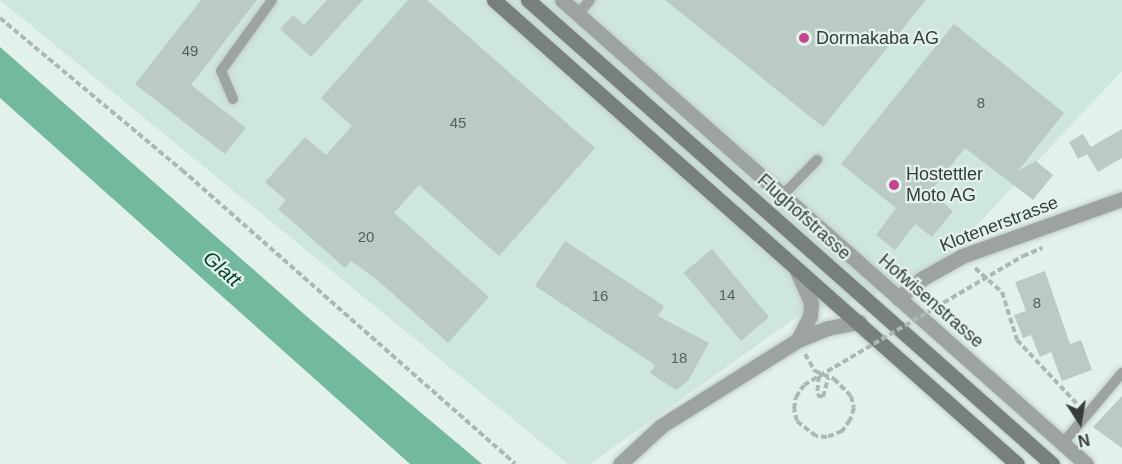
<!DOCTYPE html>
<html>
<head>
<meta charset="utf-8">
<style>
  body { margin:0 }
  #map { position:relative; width:1122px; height:464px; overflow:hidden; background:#e2f1ea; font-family:Helvetica,sans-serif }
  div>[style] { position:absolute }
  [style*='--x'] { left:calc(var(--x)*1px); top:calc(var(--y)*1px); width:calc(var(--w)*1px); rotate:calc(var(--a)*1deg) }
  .built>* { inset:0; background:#cfe6dc }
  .water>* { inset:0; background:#73b99e }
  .building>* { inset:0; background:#bbcac4; transform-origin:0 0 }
  .path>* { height:4px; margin-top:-2px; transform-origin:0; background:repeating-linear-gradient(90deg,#acb8b2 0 6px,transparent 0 9px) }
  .roads { filter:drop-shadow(0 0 2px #c0cdc7) drop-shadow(0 0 2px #c0cdc7) }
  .service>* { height:10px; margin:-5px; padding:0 5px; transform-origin:5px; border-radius:5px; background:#9da3a1 }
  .minor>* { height:15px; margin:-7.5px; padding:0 7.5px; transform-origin:7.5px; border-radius:7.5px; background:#9da3a1 }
  .secondary>* { height:15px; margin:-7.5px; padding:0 7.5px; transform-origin:7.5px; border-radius:7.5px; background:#77807c }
  .path-bridge>* { height:4px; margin-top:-2px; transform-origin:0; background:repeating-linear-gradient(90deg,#acb8b2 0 6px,transparent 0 9px) }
  .dots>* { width:16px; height:16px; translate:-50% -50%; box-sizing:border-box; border:3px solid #e2f1ea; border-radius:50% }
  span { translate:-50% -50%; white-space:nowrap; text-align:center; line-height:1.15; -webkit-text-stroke:4.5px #e2f1ea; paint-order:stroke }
  .number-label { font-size:15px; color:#58605c }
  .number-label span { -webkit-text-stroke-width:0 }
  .poi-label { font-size:18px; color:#373d3a }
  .left { translate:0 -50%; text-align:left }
  .street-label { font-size:18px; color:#373d3a }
  .water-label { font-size:20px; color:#044332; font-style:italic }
  .north { position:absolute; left:1050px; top:392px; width:60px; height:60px; -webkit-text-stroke:4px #e2f1ea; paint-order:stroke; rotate:168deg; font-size:16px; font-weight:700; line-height:24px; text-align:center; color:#373d3a }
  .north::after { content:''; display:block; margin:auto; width:21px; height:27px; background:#373d3a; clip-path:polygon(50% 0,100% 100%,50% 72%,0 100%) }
</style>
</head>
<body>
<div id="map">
  <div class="built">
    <div style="clip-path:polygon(0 0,1122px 0,1122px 71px,927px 278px,798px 316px,590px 464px,568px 464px)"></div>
  </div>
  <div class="water">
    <div style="clip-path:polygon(0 47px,312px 321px,482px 464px,410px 464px,0 98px)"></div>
  </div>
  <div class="building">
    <div style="clip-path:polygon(201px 0,257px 0,191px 85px,246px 128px,225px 154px,135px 84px)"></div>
    <div style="clip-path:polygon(327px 0,363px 0,311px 57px,280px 29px,293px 15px,304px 25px)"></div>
    <div style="clip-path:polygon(408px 0,427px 0,595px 148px,499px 256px,419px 185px,394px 213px,489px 297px,448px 343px,375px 278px,351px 261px,345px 268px,278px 209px,286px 200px,265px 182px,305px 137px,326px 155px,352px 126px,321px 98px)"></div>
    <div style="clip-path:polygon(665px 0,926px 0,823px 127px)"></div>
    <div style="clip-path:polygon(954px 24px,1064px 113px,1018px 171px,1036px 161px,1053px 175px,1033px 200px,965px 148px,930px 192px,953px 211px,932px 237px,915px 224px,895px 250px,876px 235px,896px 208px,841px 164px)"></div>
    <div style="clip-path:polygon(1122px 129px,1122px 158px,1098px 172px,1087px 154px,1078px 159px,1069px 142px,1083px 134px,1091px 147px)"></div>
    <div style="clip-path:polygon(565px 241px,664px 306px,658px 316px,709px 343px,688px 381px,676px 390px,650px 373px,655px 365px,535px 286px)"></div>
    <div style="left:712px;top:249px;width:89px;height:37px;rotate:50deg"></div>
    <div style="clip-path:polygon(1045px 271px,1070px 344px,1081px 340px,1092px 370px,1062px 381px,1051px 352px,1040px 357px,1031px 335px,1023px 338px,1014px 315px,1026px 311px,1015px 282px)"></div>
    <div style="clip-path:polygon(1122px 396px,1122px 448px,1093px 427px)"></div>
  </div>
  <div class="path">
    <div style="--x:0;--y:18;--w:237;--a:39.9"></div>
    <div style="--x:182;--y:170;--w:444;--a:41.4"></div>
    <div style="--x:1023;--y:256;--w:21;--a:-23"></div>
    <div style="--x:975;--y:268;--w:36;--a:42"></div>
    <div style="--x:1002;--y:292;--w:50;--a:72.6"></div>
    <div style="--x:1017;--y:340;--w:89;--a:46.8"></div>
    <div style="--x:805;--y:354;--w:20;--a:60"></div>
    <div style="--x:815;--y:371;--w:21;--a:23"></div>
    <div style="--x:819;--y:376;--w:19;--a:96"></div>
    <div style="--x:817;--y:395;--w:6;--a:18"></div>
    <div style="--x:823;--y:397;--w:20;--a:-75"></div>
  </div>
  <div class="roads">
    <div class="service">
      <div style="--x:578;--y:14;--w:18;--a:-49"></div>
      <div style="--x:233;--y:99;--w:30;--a:-113"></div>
      <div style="--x:221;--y:71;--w:87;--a:-54.3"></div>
      <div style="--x:783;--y:195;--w:49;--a:-45.8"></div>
      <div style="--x:1063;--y:443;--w:92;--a:-49.9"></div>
    </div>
    <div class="minor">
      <div style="--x:562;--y:0;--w:700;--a:41.52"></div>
      <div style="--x:797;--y:271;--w:35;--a:66"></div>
      <div style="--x:811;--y:303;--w:13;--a:94"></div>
      <div style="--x:810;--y:316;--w:27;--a:117"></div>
      <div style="--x:898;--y:298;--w:32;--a:-39"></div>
      <div style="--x:923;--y:278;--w:45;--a:-29.4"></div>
      <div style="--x:962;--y:256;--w:170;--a:-19.6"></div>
      <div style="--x:620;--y:464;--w:56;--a:-42.8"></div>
      <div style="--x:661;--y:426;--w:162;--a:-32.1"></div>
      <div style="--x:798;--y:340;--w:32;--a:-22"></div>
      <div style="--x:828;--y:328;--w:32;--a:-11"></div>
    </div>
    <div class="secondary">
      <div style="--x:494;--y:0;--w:699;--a:41.58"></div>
      <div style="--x:528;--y:0;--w:700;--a:41.52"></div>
    </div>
  </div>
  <div class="path-bridge">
    <div style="--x:834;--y:379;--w:24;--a:45"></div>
    <div style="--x:851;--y:396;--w:12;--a:76"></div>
    <div style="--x:854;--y:408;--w:13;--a:108"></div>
    <div style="--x:850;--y:420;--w:14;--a:126"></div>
    <div style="--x:842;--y:431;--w:16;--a:158"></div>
    <div style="--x:827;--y:437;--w:11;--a:-175"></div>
    <div style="--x:816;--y:436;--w:24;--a:-142"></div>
    <div style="--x:797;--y:421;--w:12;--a:-104"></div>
    <div style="--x:794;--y:409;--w:12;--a:-81"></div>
    <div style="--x:796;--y:397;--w:14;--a:-56"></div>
    <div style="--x:804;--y:385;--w:254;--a:-30.5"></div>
  </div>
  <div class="dots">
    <div style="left:804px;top:38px;background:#c4448f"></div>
    <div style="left:894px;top:185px;background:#c4448f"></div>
  </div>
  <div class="number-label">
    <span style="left:190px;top:51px">49</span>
    <span style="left:981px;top:103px">8</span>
    <span style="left:458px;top:123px">45</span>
    <span style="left:366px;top:237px">20</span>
    <span style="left:727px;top:295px">14</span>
    <span style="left:600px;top:296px">16</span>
    <span style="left:1037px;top:303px">8</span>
    <span style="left:679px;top:358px">18</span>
  </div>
  <div class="poi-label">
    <span class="left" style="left:816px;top:38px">Dormakaba AG</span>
    <span class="left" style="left:906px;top:185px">Hostettler<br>Moto AG</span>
  </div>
  <div class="street-label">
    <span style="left:804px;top:217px;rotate:42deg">Flughofstrasse</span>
    <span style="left:999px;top:224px;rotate:-21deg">Klotenerstrasse</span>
    <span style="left:931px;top:301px;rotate:41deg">Hofwisenstrasse</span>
  </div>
  <div class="water-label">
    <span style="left:222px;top:269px;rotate:41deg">Glatt</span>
  </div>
  <div class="north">N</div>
</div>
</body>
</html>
